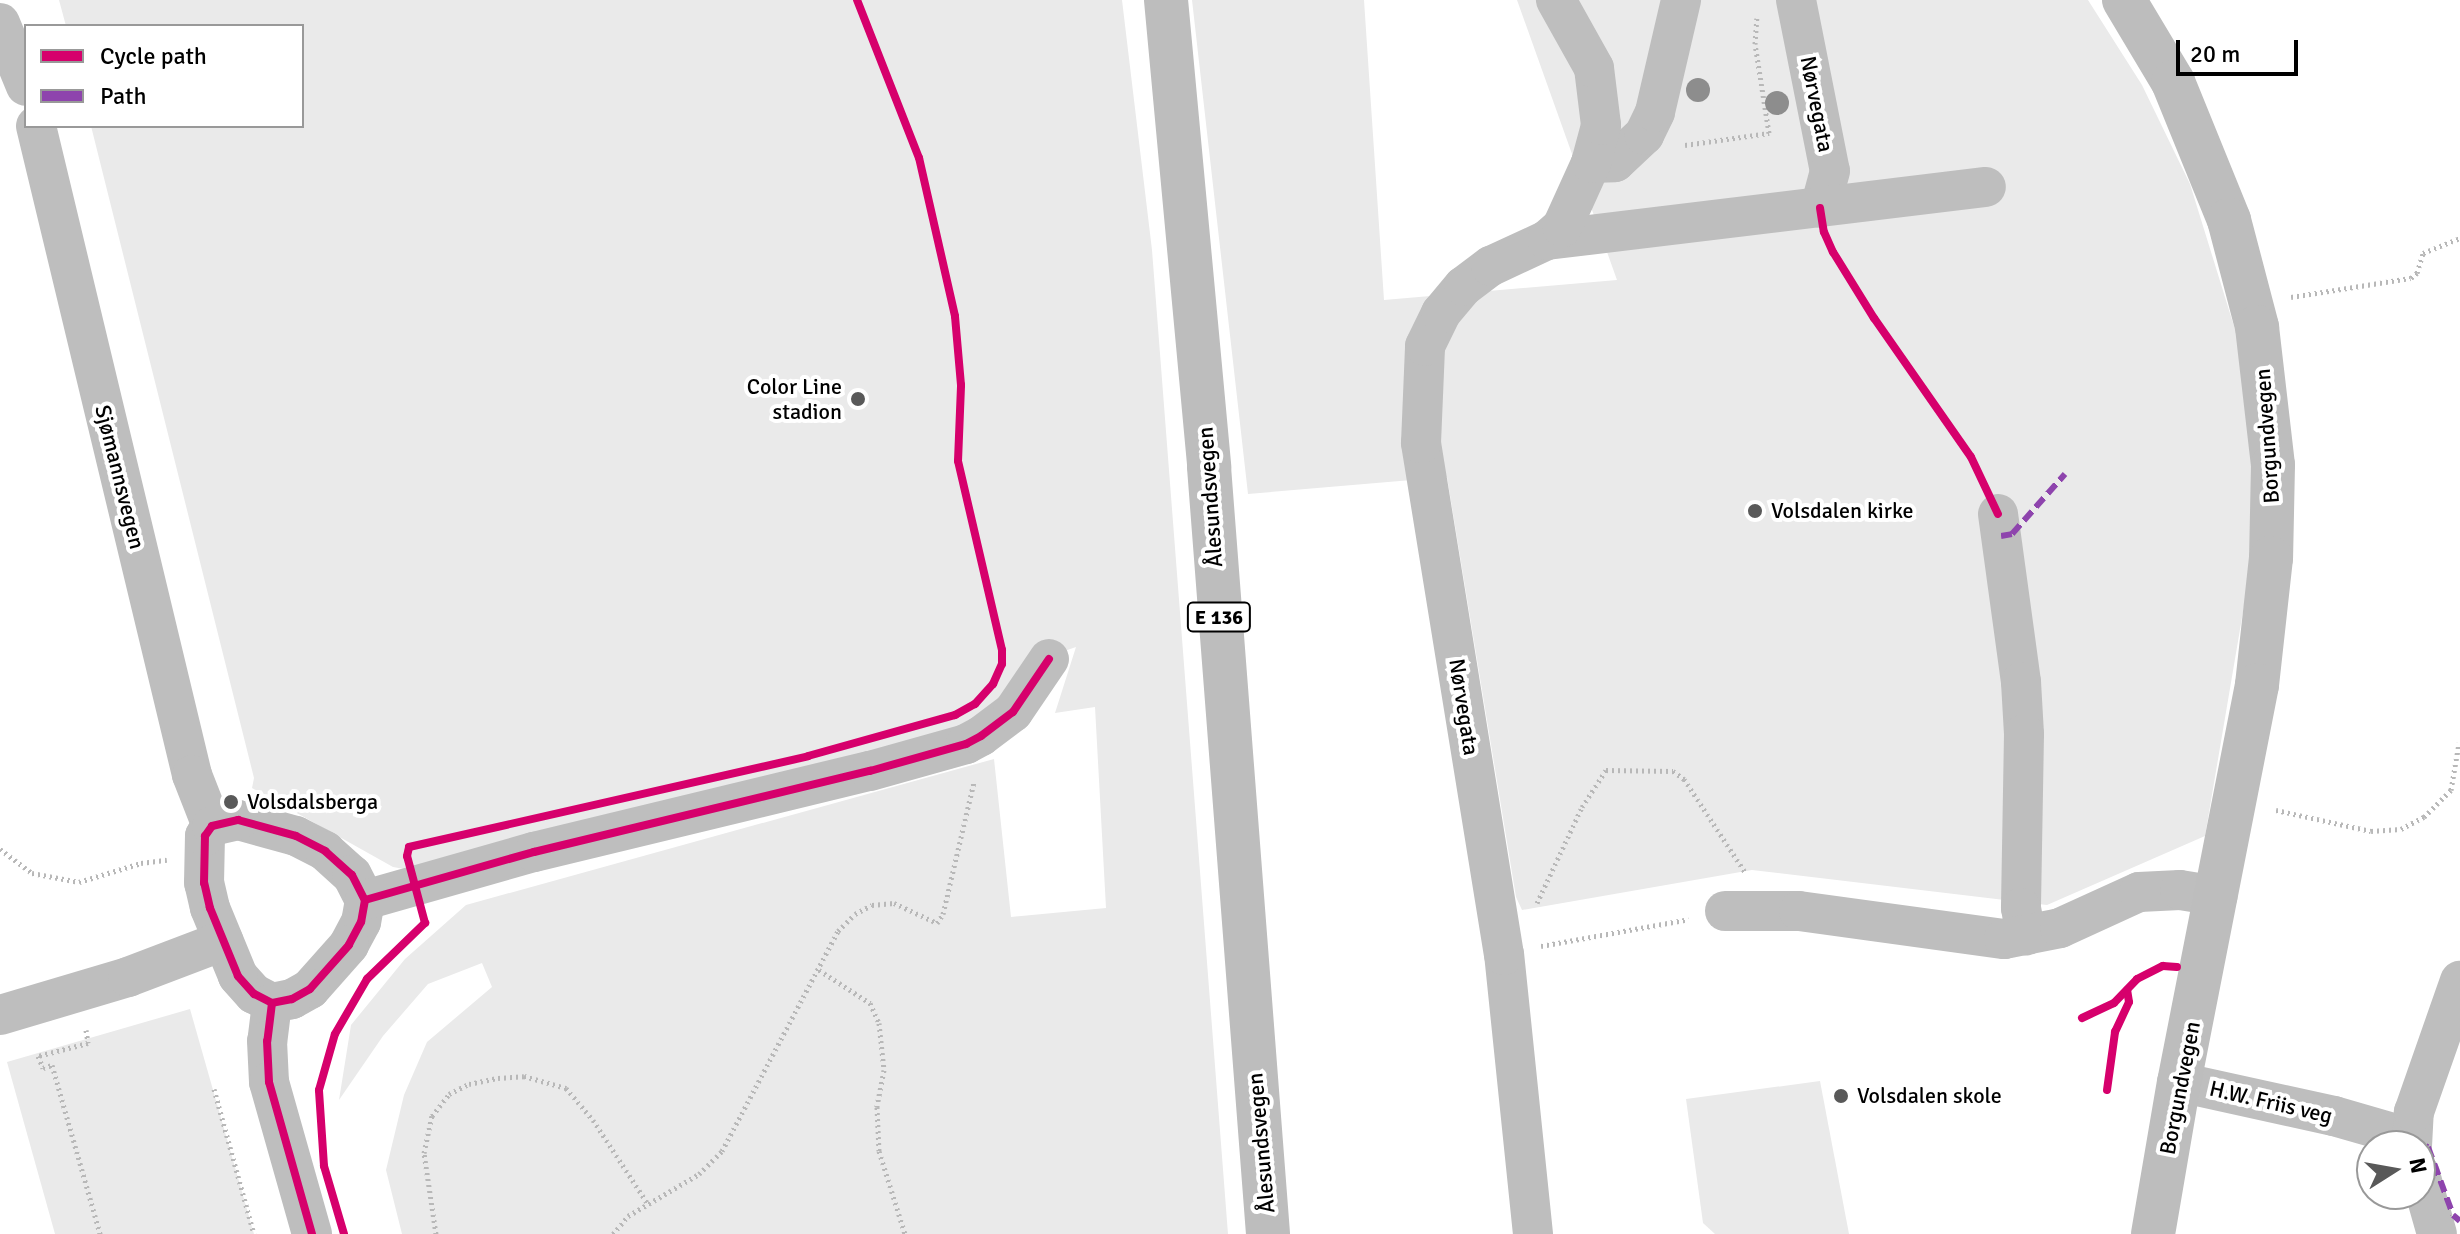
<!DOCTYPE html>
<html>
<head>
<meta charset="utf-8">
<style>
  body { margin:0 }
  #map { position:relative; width:2460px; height:1234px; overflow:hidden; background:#fff; font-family:Signika,sans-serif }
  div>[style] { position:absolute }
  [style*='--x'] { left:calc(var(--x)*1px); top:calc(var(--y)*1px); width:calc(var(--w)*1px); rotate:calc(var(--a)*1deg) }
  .green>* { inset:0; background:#eaeaea }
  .path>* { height:5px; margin-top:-2.5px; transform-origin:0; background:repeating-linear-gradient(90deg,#b8b8b8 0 2px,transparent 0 6px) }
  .minor>* { height:40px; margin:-20px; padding:0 20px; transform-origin:20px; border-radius:20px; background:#bebebe }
  .major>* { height:44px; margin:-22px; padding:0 22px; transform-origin:22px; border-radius:22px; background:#bdbdbd }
  .highway>* { height:44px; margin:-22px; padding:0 22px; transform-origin:22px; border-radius:22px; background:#bdbdbd }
  .quiet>* { height:6px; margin-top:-3px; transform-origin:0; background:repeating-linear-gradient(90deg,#8e44ad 0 12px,transparent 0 18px) }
  .cycleway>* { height:8px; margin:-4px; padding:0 4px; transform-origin:4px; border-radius:4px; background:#d6006c }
  .trees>* { width:24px; height:24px; margin:-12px; border-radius:50%; background:#8d8d8d }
  .dots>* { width:22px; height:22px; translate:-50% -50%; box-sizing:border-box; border:4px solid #fff; border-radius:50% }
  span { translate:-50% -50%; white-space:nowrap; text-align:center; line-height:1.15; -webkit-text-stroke:8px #fff; paint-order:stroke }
  .shield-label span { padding:2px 6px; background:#fff; border:2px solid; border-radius:6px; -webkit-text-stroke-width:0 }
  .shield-label { font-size:20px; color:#000; font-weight:700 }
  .street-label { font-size:22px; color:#000 }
  .poi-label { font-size:22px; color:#000 }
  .right { translate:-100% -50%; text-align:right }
  .left { translate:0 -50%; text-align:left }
  .legend { position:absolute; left:24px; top:24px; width:280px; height:104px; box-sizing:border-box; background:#fff; border:2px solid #999; margin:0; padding:10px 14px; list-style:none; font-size:24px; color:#000 }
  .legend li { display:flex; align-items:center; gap:16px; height:40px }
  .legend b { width:40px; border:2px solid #999 }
  .north { position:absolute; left:2356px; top:1130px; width:80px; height:80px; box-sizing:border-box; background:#fff; border:2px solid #999; border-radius:50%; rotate:79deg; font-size:22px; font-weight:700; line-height:32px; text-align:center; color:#000 }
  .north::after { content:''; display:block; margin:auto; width:28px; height:36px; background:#595959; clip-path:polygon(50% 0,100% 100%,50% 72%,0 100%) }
  .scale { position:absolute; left:2176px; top:40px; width:122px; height:36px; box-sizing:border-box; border:4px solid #000; border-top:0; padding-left:10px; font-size:24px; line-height:28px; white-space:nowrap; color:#000; -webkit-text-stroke:6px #fff; paint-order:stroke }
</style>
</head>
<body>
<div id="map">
  <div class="green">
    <div style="clip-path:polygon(59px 0,1122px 0,1152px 250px,1228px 1234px,402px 1234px,386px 1170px,404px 1095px,427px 1042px,492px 987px,482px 963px,428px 984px,383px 1036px,339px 1100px,351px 1025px,405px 959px,466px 905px,994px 759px,1011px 917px,1106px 908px,1095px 707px,1055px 713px,1076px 647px,1024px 665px,1000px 704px,968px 727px,427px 873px,393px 867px,252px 788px,254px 778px,91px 126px,302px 126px,302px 26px,66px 26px)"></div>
    <div style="clip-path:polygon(1192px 0,1364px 0,1384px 300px,1617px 280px,1517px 0,2088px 0,2142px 85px,2190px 184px,2246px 365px,2256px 535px,2205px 836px,2047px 905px,1752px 870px,1522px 910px,1516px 897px,1447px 477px,1248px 494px)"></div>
    <div style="clip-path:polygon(190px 1009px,254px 1234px,55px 1234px,7px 1062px)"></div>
    <div style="clip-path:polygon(1820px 1081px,1849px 1234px,1715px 1234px,1703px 1223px,1686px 1099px)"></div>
  </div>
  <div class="path">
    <div style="--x:1685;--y:145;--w:85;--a:-8.1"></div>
    <div style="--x:1769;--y:133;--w:90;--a:-98.9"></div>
    <div style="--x:1755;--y:44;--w:26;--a:-86"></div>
    <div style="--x:2291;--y:297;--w:121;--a:-9"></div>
    <div style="--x:2411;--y:278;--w:8;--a:-40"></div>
    <div style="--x:2417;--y:273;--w:21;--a:-73"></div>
    <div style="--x:2423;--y:253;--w:40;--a:-22"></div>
    <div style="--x:2276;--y:810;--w:97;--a:12.5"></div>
    <div style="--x:2371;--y:831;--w:30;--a:-4"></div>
    <div style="--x:2401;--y:829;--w:26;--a:-28"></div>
    <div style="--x:2424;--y:817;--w:38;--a:-45"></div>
    <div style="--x:2451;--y:790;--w:48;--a:-80.3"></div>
    <div style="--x:0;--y:849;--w:40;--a:37"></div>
    <div style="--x:32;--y:873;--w:48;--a:10.8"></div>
    <div style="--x:79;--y:882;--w:65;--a:-17"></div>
    <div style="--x:141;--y:863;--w:26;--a:-7"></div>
    <div style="--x:1537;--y:903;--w:106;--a:-64.9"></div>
    <div style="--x:1582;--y:807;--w:44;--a:-57"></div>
    <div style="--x:1606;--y:770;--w:67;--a:0.9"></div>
    <div style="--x:1673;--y:771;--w:14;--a:36"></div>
    <div style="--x:1684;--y:779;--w:111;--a:56.7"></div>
    <div style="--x:1541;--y:946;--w:150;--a:-10.3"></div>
    <div style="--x:819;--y:970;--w:61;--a:32.9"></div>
    <div style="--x:870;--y:1003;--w:22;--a:66"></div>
    <div style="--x:879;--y:1023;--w:47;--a:83.9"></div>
    <div style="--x:884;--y:1070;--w:38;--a:101"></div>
    <div style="--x:877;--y:1107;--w:44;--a:87.4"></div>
    <div style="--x:879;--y:1151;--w:87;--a:72.6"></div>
    <div style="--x:86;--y:1030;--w:13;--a:81"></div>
    <div style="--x:88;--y:1043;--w:52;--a:165.4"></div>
    <div style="--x:38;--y:1056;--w:13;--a:67"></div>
    <div style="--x:43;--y:1068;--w:9;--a:-18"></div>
    <div style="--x:52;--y:1065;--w:176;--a:74.1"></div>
    <div style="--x:214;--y:1089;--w:150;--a:74.6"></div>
    <div style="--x:436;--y:1234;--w:82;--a:-98.4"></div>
    <div style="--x:424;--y:1153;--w:38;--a:-78"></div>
    <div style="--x:432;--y:1116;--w:28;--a:-52"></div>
    <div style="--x:449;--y:1094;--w:22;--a:-27"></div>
    <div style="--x:469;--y:1084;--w:30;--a:-12"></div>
    <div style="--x:498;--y:1078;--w:26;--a:-4"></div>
    <div style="--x:524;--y:1076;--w:44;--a:15.9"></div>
    <div style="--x:566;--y:1088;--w:42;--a:49.8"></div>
    <div style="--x:593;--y:1120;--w:100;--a:56.8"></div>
    <div style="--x:613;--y:1234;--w:23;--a:-50"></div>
    <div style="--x:628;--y:1216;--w:82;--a:-30.6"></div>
    <div style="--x:699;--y:1174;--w:33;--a:-45"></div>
    <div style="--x:722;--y:1151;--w:249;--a:-62.2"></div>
    <div style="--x:838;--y:931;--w:24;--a:-45"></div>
    <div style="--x:855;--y:914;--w:19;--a:-28"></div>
    <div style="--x:872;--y:905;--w:22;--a:-5"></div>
    <div style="--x:894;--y:903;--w:47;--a:24.9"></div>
    <div style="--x:937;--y:923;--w:11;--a:-56"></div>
    <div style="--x:943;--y:914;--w:136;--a:-76.8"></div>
  </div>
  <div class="minor">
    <div style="--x:1796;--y:0;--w:174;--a:78.8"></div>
    <div style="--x:1830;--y:171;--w:38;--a:105"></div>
    <div style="--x:0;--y:23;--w:68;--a:67.6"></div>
    <div style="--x:36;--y:126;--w:667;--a:76.48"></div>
    <div style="--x:192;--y:775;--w:55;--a:68.6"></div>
    <div style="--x:1591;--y:163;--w:24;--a:-2"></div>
    <div style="--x:1615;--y:162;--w:40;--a:-43"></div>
    <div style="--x:1644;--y:135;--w:25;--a:-64"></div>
    <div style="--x:1655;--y:112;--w:115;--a:-76.9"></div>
    <div style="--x:1547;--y:240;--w:442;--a:-6.9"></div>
    <div style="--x:1998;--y:514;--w:170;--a:82.2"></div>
    <div style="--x:2021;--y:682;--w:52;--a:86.7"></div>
    <div style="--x:2024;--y:734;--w:174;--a:91"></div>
    <div style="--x:2021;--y:908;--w:28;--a:80"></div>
    <div style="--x:238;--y:820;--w:60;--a:15.4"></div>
    <div style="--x:296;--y:836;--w:33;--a:27"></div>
    <div style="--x:325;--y:851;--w:36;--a:42"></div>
    <div style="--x:352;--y:875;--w:28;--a:63"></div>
    <div style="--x:365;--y:900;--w:22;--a:100"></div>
    <div style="--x:361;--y:922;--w:26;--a:118"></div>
    <div style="--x:349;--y:945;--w:59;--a:131.6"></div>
    <div style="--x:310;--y:989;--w:21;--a:151"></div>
    <div style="--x:292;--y:999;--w:20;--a:169"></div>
    <div style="--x:272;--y:1003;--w:20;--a:-153"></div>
    <div style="--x:254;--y:994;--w:24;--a:-132"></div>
    <div style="--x:238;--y:976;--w:74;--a:-112.4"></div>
    <div style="--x:210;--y:908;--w:26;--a:-103"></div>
    <div style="--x:204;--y:883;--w:47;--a:-88.8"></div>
    <div style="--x:205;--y:836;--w:12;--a:-55"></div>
    <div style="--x:212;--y:826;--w:27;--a:-13"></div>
    <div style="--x:365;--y:900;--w:176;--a:-15.9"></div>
    <div style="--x:534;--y:852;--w:346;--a:-13.6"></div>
    <div style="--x:870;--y:771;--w:100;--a:-15.7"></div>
    <div style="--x:966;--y:744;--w:17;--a:-28"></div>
    <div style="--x:981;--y:736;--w:40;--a:-37"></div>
    <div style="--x:1013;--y:712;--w:64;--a:-55.8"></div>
    <div style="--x:1725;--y:911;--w:74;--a:0"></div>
    <div style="--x:1799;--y:911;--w:207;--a:7.8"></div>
    <div style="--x:2004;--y:939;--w:57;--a:-11.1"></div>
    <div style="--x:2060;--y:928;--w:87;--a:-24.5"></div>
    <div style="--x:2139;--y:892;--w:41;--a:-2.8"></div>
    <div style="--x:2180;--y:890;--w:38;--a:9"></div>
    <div style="--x:272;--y:1003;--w:38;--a:97"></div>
    <div style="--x:267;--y:1041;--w:41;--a:87.2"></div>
    <div style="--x:269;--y:1082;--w:158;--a:74.2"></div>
    <div style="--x:0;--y:1015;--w:134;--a:-16.5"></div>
    <div style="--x:128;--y:977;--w:102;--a:-20.8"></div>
    <div style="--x:2179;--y:1082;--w:159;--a:12.4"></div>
    <div style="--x:2334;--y:1116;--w:79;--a:16.1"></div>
    <div style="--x:2412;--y:1146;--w:34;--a:-87"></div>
    <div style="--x:2414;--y:1112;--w:139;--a:-70.7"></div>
    <div style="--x:2420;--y:1174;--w:62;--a:74.2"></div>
    <div style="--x:1533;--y:1234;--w:281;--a:-95.9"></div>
    <div style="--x:1504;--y:955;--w:519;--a:-99.21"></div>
    <div style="--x:1421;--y:443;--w:97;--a:-87.6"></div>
    <div style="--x:1425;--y:346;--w:37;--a:-64"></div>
    <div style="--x:1441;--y:313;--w:35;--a:-50"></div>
    <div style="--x:1464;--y:286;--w:34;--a:-37"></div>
    <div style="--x:1491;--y:266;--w:62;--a:-24.9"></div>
    <div style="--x:1547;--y:240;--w:20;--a:-41"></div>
    <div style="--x:1562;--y:227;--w:70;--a:-65.6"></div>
    <div style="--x:1591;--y:163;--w:39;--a:-75"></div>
    <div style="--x:1601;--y:125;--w:57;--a:-97"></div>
    <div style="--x:1594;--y:68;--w:78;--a:-119.2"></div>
  </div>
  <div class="major">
    <div style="--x:2124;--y:0;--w:96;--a:59.1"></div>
    <div style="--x:2173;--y:82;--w:149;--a:67.9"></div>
    <div style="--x:2229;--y:220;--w:111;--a:75.3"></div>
    <div style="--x:2257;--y:327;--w:139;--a:83.4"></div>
    <div style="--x:2273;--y:465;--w:93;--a:91.2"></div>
    <div style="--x:2271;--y:558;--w:128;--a:96.3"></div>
    <div style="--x:2257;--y:685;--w:405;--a:101.1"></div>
    <div style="--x:2179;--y:1082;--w:154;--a:99.7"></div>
  </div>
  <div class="highway">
    <div style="--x:1166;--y:0;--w:469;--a:84.7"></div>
    <div style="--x:1209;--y:467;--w:769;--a:85.6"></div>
  </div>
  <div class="quiet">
    <div style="--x:2001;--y:536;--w:11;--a:-10"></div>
    <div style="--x:2012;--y:534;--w:80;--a:-48.5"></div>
    <div style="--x:2410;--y:1138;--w:20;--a:27"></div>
    <div style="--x:2428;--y:1147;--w:72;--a:69.8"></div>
    <div style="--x:2453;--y:1215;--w:9;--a:41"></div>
  </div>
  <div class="cycleway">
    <div style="--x:1820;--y:208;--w:24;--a:81"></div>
    <div style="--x:1824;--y:232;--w:22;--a:66"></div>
    <div style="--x:1833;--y:252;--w:78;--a:58.2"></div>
    <div style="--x:1874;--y:318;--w:169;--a:55.1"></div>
    <div style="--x:1971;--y:457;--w:63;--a:64.7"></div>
    <div style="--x:238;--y:820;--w:60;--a:15.4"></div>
    <div style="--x:296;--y:836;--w:33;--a:27"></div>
    <div style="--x:325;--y:851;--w:36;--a:42"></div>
    <div style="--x:352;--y:875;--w:28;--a:63"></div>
    <div style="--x:365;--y:900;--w:22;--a:100"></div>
    <div style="--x:361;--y:922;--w:26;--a:118"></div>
    <div style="--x:349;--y:945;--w:59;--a:131.6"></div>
    <div style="--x:310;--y:989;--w:21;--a:151"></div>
    <div style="--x:292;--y:999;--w:20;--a:169"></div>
    <div style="--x:272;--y:1003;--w:20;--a:-153"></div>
    <div style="--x:254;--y:994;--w:24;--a:-132"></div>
    <div style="--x:238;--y:976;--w:74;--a:-112.4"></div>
    <div style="--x:210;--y:908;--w:26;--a:-103"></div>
    <div style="--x:204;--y:883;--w:47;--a:-88.8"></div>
    <div style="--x:205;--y:836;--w:12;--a:-55"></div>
    <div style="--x:212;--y:826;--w:27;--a:-13"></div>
    <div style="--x:365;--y:900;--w:176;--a:-15.9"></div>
    <div style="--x:534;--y:852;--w:346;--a:-13.6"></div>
    <div style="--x:870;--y:771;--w:100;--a:-15.7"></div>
    <div style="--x:966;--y:744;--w:17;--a:-28"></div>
    <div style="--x:981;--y:736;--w:40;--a:-37"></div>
    <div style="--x:1013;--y:712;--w:64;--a:-55.8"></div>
    <div style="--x:272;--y:1003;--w:38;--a:97"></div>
    <div style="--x:267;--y:1041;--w:41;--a:87.2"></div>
    <div style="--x:269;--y:1082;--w:158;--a:74.2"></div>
    <div style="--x:2082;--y:1018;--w:35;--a:-25"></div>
    <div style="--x:2114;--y:1003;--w:33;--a:-46"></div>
    <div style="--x:2137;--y:979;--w:29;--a:-27"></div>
    <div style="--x:2163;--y:966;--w:14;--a:4"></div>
    <div style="--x:2107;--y:1090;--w:59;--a:-82.1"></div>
    <div style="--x:2115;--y:1032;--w:33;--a:-65"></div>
    <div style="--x:2129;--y:1002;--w:12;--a:-99"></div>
    <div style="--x:344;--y:1234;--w:71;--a:-106.4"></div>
    <div style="--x:324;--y:1166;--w:76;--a:-93.8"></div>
    <div style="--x:319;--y:1090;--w:58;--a:-74.1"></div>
    <div style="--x:335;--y:1034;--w:64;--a:-59.8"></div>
    <div style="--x:367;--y:979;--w:81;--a:-44"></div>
    <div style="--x:425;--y:923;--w:69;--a:-105"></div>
    <div style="--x:407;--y:856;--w:9;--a:-77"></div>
    <div style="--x:409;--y:847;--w:409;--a:-12.8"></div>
    <div style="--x:808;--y:756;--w:153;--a:-15.6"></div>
    <div style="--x:955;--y:715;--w:23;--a:-29"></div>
    <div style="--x:975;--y:704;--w:27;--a:-48"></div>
    <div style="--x:993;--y:684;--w:22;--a:-66"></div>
    <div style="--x:1002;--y:664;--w:14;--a:-90"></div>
    <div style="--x:1002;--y:650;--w:194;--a:-103.1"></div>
    <div style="--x:958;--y:461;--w:76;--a:-87.7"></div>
    <div style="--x:961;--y:385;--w:69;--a:-95"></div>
    <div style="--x:955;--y:316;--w:162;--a:-102.8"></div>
    <div style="--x:919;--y:158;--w:170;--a:-111.4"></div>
  </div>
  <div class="trees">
    <div style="left:1698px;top:90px"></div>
    <div style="left:1777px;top:103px"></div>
  </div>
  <div class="dots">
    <div style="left:858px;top:399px;background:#595959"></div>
    <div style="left:1755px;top:511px;background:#595959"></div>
    <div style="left:231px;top:802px;background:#595959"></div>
    <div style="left:1841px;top:1096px;background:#595959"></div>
  </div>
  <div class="shield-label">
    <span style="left:1219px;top:617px">E 136</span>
  </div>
  <div class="street-label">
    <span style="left:1817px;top:104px;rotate:79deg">Nørvegata</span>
    <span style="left:2267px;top:436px;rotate:-94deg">Borgundvegen</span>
    <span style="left:120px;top:477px;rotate:76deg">Sjømannsvegen</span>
    <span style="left:1210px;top:497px;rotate:-94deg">Ålesundsvegen</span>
    <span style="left:1464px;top:707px;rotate:81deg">Nørvegata</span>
    <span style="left:2180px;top:1088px;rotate:-79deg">Borgundvegen</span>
    <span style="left:2271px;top:1102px;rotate:13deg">H.W. Friis veg</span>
    <span style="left:1261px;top:1143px;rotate:-95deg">Ålesundsvegen</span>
  </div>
  <div class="poi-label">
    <span class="right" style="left:842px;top:399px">Color Line<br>stadion</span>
    <span class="left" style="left:1771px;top:511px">Volsdalen kirke</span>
    <span class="left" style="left:247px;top:802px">Volsdalsberga</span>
    <span class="left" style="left:1857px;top:1096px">Volsdalen skole</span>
  </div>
  <ul class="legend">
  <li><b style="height:10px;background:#d6006c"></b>Cycle path</li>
  <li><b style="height:10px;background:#8e44ad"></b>Path</li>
  </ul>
  <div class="north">N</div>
  <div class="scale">20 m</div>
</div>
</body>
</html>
